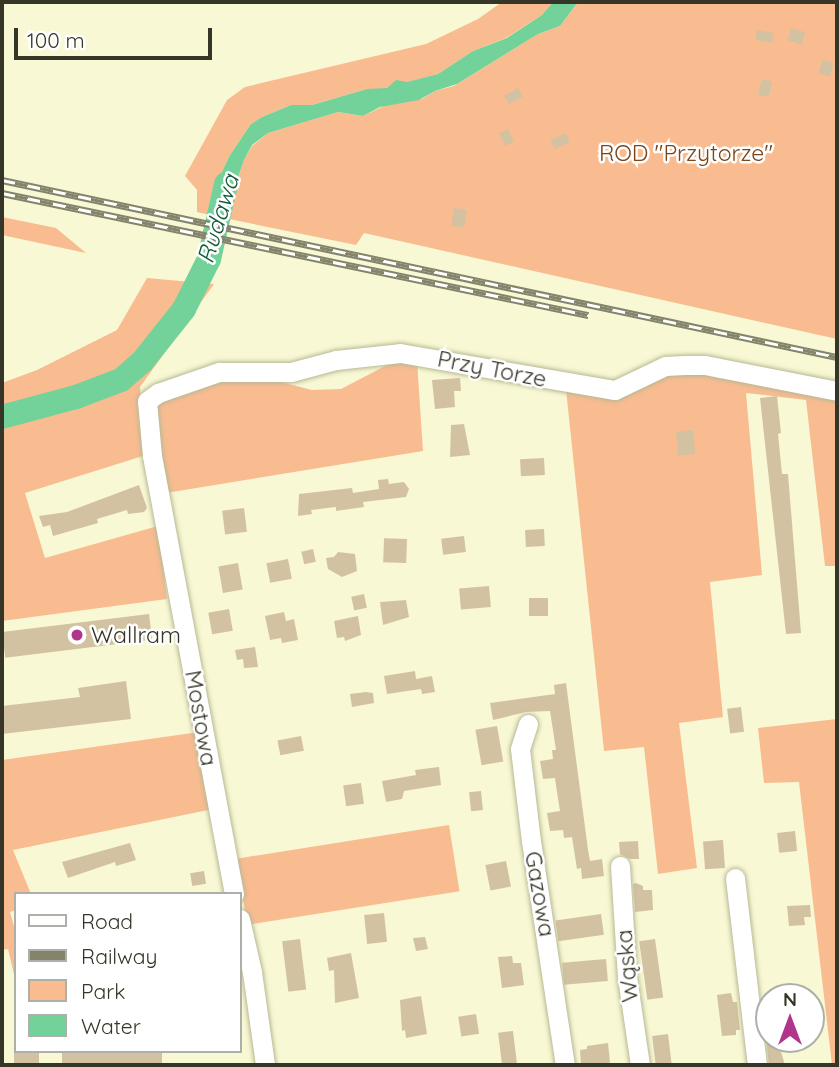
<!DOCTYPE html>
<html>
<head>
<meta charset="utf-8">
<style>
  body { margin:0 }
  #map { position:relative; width:839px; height:1067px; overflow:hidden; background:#f8f8d4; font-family:Quicksand,sans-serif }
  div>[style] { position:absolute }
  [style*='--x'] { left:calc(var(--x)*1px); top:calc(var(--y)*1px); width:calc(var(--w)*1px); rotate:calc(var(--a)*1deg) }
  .green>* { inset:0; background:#f9bc90; transform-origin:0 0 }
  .water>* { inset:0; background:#72d29a }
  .river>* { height:24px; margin:-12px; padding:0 12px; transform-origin:12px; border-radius:12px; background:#72d29a }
  .building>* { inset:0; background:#d3c2a2; transform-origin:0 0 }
  .roads { filter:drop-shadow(0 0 2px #b8b895) drop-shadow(0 0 2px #b8b895) }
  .minor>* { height:19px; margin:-9.5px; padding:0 9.5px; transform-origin:9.5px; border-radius:9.5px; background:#fff }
  .rail>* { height:7px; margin-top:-3.5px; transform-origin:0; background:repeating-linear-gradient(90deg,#fff 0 13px,#84846d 0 26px); box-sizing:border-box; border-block:2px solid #84846d }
  .dots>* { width:19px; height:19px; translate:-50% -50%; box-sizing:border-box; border:4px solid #fff; border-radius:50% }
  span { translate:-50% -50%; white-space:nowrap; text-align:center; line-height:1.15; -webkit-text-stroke:5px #fff; paint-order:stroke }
  .park-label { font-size:23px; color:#7a461a }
  .street-label { font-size:23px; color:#363628 }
  .poi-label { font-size:23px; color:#363628 }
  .left { translate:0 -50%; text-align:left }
  .water-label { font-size:24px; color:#115a37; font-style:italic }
  .frame { position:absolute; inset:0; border:4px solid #363628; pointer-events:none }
  .legend { position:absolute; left:14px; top:892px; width:228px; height:161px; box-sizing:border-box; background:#fff; border:2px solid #afafa9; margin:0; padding:9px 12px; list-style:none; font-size:21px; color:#363628 }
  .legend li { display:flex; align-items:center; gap:14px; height:35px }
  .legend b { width:35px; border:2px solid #afafa9 }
  .north { position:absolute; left:755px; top:983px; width:70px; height:70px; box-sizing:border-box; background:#fff; border:2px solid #afafa9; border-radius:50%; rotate:0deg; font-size:19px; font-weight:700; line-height:28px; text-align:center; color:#363628 }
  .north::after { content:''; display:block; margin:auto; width:24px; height:32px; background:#af368b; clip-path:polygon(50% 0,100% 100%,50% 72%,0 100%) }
  .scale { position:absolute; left:14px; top:28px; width:198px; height:32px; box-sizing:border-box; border:4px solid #363628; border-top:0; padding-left:9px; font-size:21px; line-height:24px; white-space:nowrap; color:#363628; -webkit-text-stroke:5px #fff; paint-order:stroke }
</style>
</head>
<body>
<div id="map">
  <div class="green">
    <div style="clip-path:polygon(502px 2px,553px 2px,542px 15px,506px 38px,473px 51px,438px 74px,375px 91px,367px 89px,312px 105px,291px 105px,262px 117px,251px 124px,230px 155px,219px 178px,214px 203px,206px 214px,197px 212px,197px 190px,185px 176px,227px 100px,245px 87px,426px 44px,478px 19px)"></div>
    <div style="clip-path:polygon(578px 2px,837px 2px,837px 339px,364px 233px,356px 245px,224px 218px,244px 160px,252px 146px,268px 133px,338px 112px,363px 116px,386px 105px,422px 99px,435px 91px,454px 86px,538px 34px,560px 26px)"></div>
    <div style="clip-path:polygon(2px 217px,56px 228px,86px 253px,2px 235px)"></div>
    <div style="clip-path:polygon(147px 278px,214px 284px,140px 387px,146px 455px,25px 493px,45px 558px,158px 526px,167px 599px,2px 621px,2px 383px,37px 370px,117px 330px)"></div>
    <div style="clip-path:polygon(417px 361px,423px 451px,166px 493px,151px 402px,192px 379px,269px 379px,312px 390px,341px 389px,387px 365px)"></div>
    <div style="clip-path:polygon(695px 368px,837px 400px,837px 566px,825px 566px,806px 400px,746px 393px,762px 575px,710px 582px,723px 717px,679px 723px,697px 868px,658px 874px,644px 747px,604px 751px,565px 380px,617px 385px)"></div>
    <div style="clip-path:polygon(837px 719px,837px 1065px,832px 1065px,799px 782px,764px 783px,758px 728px)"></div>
    <div style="clip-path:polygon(199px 732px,213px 809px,13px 850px,31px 894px,16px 894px,16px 910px,10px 912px,16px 933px,16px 983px,8px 949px,2px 950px,2px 760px)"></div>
    <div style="left:449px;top:825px;width:67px;height:215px;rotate:81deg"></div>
  </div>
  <div class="water">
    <div style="clip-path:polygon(553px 2px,578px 2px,560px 26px,538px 34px,457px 84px,435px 91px,419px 100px,380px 107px,363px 116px,338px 112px,268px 133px,252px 145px,244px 160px,224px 218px,206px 214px,214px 203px,219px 178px,230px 155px,251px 124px,262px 117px,291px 105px,312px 105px,367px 89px,387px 88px,396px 80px,407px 82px,438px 74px,473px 51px,507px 38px,542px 15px)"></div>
  </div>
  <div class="river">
    <div style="--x:2;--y:417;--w:77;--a:-15.1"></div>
    <div style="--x:76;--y:397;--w:48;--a:-20.7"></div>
    <div style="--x:121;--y:380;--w:28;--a:-41"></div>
    <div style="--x:142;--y:362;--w:68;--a:-51.6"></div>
    <div style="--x:184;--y:309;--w:56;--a:-63.4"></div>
    <div style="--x:209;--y:259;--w:77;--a:-77.2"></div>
  </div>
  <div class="building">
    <div style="left:791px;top:28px;width:15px;height:13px;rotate:16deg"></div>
    <div style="left:757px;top:30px;width:17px;height:10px;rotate:10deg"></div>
    <div style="left:822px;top:60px;width:12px;height:14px;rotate:14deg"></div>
    <div style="left:762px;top:79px;width:11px;height:16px;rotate:15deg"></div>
    <div style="left:518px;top:88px;width:10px;height:16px;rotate:61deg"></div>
    <div style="left:508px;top:129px;width:14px;height:10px;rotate:65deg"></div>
    <div style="left:566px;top:133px;width:10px;height:17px;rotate:66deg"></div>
    <div style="left:454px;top:208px;width:13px;height:18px;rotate:9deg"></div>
    <div style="clip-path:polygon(460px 378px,461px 391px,454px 391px,455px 407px,435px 409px,432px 380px)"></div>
    <div style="clip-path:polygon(777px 396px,781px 433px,778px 434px,782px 474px,788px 474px,801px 633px,786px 634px,760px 398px)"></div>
    <div style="clip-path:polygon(464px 424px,470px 455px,450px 457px,451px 425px)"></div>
    <div style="left:693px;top:430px;width:24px;height:17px;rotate:85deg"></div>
    <div style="left:544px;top:458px;width:17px;height:24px;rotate:87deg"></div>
    <div style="clip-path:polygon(388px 479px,389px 484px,404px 482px,409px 489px,406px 497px,363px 502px,364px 507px,336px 511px,336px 507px,311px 510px,312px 514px,298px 516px,299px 494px,352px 488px,353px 493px,379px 489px,378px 480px)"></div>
    <div style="clip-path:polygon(139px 485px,147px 508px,144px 512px,128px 514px,127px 510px,97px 519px,98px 523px,53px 536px,50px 525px,43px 527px,39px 516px,67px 512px)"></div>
    <div style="left:244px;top:508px;width:24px;height:22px;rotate:83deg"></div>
    <div style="left:544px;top:529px;width:17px;height:19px;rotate:87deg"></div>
    <div style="left:464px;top:536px;width:16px;height:23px;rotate:83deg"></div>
    <div style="left:407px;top:539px;width:24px;height:23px;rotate:92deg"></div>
    <div style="left:313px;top:549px;width:13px;height:12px;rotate:77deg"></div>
    <div style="clip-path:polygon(338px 552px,355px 554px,357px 571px,342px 577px,328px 569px,326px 558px,334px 557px)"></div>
    <div style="left:288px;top:559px;width:20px;height:22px;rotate:79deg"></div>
    <div style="left:238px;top:563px;width:27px;height:20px;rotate:80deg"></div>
    <div style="left:489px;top:586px;width:21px;height:30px;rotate:85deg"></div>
    <div style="left:364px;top:594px;width:14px;height:13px;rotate:78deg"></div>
    <div style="left:529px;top:598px;width:19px;height:18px"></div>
    <div style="clip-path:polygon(406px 600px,409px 617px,383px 625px,380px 602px)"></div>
    <div style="left:229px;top:609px;width:22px;height:21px;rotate:80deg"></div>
    <div style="clip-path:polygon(284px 612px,286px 621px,294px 619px,298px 640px,282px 643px,281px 638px,270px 640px,265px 616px)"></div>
    <div style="left:149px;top:614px;width:26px;height:148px;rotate:83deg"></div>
    <div style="clip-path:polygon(358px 616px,361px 635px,345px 641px,344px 637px,337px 638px,334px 621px)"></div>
    <div style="clip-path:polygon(255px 647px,258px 667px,244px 668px,243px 659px,237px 660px,235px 650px)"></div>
    <div style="clip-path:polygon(415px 671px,416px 679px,432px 676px,435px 692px,422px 694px,421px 689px,387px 694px,384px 676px)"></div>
    <div style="clip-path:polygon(126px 681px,131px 719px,2px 734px,2px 706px,80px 697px,78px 688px)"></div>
    <div style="clip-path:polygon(566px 683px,588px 850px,590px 861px,602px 859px,604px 876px,582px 879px,581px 868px,577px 869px,572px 837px,564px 838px,563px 830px,550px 831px,547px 813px,560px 811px,557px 792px,555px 778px,543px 779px,540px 761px,553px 759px,552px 750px,556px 750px,550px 711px,526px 712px,493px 720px,490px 703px,555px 694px,554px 685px)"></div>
    <div style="clip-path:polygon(366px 692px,373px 693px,374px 703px,352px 707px,350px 694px)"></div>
    <div style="left:741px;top:707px;width:25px;height:14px;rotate:83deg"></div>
    <div style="left:497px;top:726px;width:36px;height:22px;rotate:80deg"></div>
    <div style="left:301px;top:736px;width:15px;height:24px;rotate:79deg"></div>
    <div style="clip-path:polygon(439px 767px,441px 785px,404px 791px,402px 799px,386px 802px,382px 781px,416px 775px,415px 770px)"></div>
    <div style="left:361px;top:783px;width:21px;height:18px;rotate:82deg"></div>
    <div style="left:481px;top:791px;width:19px;height:12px;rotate:84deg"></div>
    <div style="left:795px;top:831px;width:20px;height:18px;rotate:84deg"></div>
    <div style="left:723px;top:840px;width:28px;height:20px;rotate:86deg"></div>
    <div style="clip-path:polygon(638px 841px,639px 859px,630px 859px,620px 854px,619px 842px)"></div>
    <div style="clip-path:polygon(130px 843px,136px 860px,116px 866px,115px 862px,68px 878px,62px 862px)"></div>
    <div style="left:506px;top:861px;width:26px;height:21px;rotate:79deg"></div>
    <div style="left:204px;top:871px;width:13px;height:14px;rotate:81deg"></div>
    <div style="clip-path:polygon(636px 883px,643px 886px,643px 890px,652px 890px,653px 910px,635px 912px,633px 884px)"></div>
    <div style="clip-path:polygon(810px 905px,811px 917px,804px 917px,805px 925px,789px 926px,787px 906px)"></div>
    <div style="left:384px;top:913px;width:29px;height:20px;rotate:84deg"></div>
    <div style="left:601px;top:914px;width:21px;height:46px;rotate:82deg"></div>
    <div style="clip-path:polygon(425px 937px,428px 949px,416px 951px,413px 938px)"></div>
    <div style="left:300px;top:939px;width:51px;height:18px;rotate:83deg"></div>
    <div style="left:655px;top:939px;width:59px;height:16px;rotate:82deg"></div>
    <div style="clip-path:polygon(351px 953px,359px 998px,335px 1003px,334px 970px,329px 971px,327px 958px)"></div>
    <div style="clip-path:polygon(512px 956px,513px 963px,521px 963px,524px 985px,502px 988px,498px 957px)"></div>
    <div style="left:606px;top:959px;width:22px;height:44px;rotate:85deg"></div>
    <div style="clip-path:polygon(731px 993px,733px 1002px,737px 1002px,740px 1030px,736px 1030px,736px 1035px,722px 1036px,717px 995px)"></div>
    <div style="clip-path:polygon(421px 996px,427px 1034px,406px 1038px,405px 1030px,402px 1031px,400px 1000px)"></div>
    <div style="left:476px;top:1014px;width:20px;height:18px;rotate:81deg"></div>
    <div style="left:513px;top:1031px;width:32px;height:15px;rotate:83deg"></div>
    <div style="left:668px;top:1034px;width:31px;height:16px;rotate:83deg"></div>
    <div style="clip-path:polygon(766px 1039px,777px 1039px,785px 1065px,769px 1065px)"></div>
    <div style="clip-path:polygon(608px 1043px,610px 1062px,607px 1065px,581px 1065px,580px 1050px,587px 1049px,587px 1046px)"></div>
    <div style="left:14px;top:1051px;width:25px;height:14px"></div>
    <div style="left:62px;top:1051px;width:100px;height:14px"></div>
  </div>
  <div class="roads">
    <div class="minor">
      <div style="--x:528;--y:724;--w:26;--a:108"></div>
      <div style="--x:520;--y:749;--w:93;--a:83.2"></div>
      <div style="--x:531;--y:841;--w:227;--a:81.4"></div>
      <div style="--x:620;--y:866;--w:111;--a:86.4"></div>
      <div style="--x:627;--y:977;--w:89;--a:81.6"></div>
      <div style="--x:735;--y:878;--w:188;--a:83.3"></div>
      <div style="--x:234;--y:894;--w:446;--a:-100.6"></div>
      <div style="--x:152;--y:456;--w:55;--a:-95.2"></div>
      <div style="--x:147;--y:401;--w:14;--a:-36"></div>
      <div style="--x:158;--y:393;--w:65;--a:-19"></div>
      <div style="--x:219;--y:372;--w:72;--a:0"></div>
      <div style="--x:291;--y:372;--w:47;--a:-14.9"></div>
      <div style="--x:336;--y:360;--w:64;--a:-6.2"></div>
      <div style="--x:400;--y:353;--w:218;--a:9.8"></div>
      <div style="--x:615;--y:390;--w:55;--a:-25.6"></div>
      <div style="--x:665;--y:366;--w:19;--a:-3"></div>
      <div style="--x:684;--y:365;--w:21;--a:0"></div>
      <div style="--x:705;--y:365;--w:135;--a:11.1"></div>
      <div style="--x:240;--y:919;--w:54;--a:77.2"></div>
      <div style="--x:252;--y:972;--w:94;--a:82"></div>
    </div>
  </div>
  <div class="rail">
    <div style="--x:2;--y:180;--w:854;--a:11.97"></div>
    <div style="--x:2;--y:193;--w:599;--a:11.76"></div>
  </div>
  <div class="dots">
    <div style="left:77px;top:635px;background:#af368b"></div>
  </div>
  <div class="park-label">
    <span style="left:686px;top:153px">ROD "Przytorze"</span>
  </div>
  <div class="street-label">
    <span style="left:492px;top:369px;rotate:11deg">Przy Torze</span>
    <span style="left:201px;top:718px;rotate:80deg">Mostowa</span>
    <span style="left:540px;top:894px;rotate:80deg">Gazowa</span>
    <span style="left:627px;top:966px;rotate:-95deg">Wąska</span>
  </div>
  <div class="poi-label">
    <span class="left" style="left:91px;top:635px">Wallram</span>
  </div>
  <div class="water-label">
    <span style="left:218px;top:219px;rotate:-73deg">Rudawa</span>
  </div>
  <div class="frame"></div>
  <ul class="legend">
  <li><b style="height:9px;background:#fff"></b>Road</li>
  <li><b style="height:9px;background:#84846d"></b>Railway</li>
  <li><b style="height:19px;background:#f9bc90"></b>Park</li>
  <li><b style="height:19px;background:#72d29a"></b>Water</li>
  </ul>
  <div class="north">N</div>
  <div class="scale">100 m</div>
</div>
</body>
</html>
